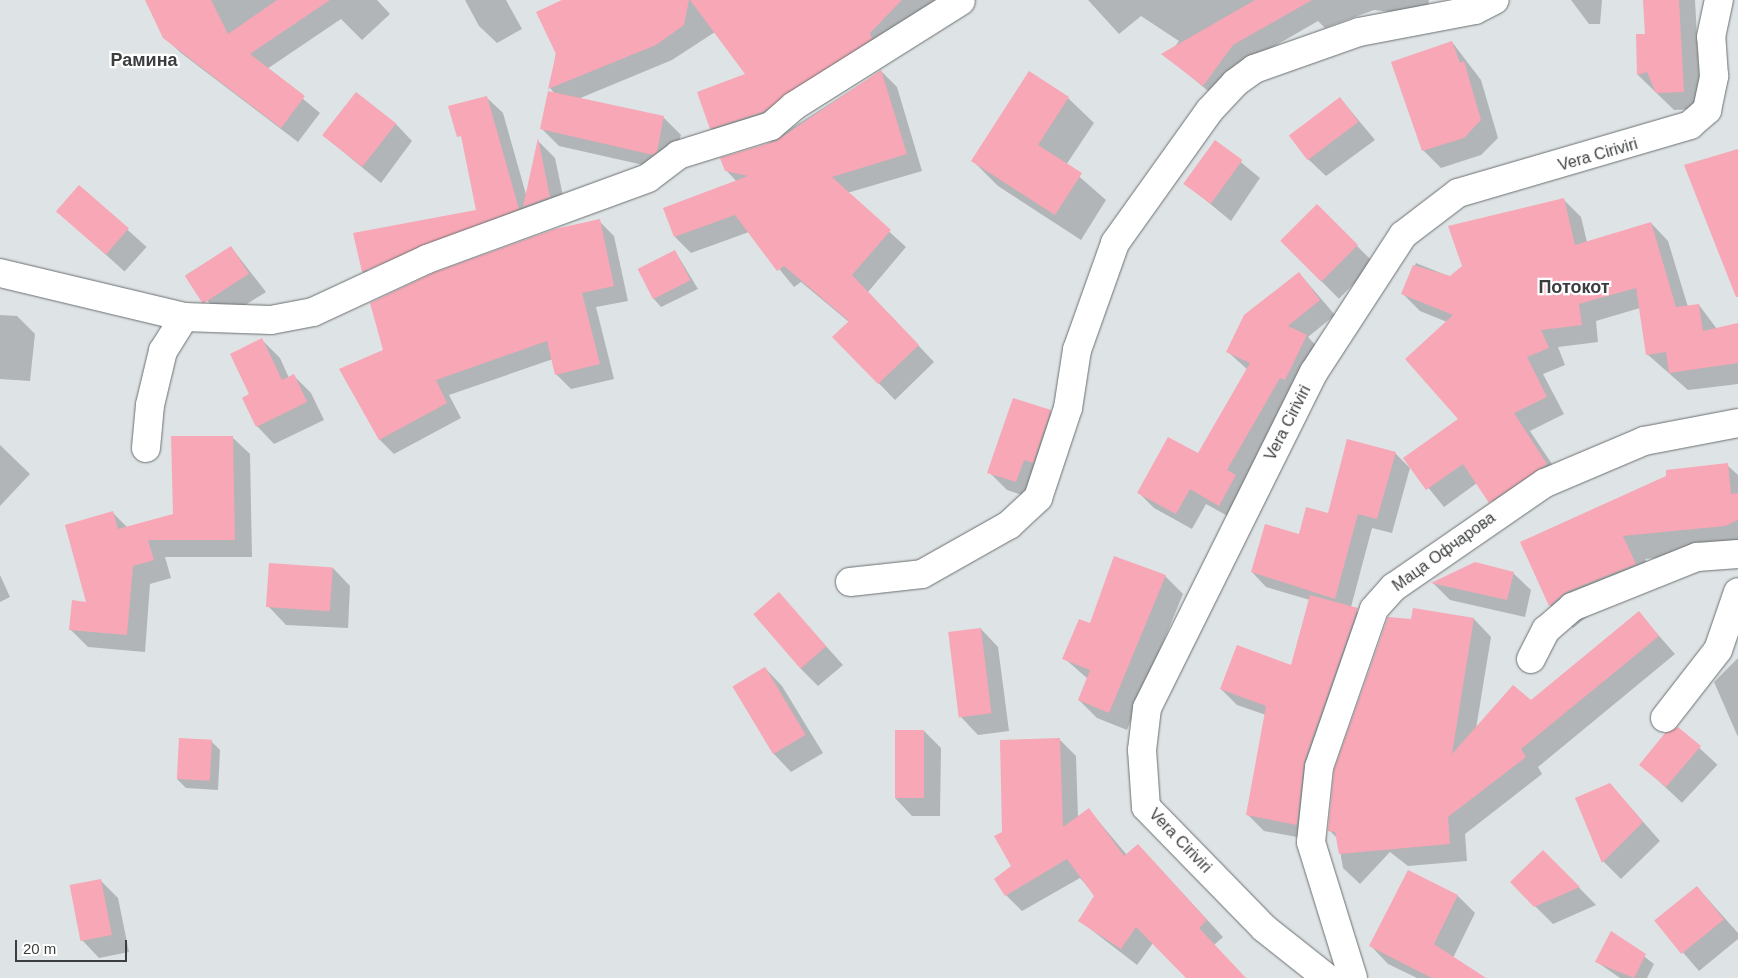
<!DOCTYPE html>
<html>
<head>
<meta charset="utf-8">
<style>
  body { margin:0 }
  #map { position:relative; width:1738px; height:978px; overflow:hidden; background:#dee3e5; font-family:Helvetica,sans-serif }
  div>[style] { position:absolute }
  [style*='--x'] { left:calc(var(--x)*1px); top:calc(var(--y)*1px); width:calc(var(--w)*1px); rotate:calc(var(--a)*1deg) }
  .shadow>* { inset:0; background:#0003; transform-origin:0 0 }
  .building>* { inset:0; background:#f7a7b5; transform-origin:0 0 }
  .roads { filter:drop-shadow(0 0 1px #6b7071) drop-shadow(0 0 1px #6b7071) }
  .minor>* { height:28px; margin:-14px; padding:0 14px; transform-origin:14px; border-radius:14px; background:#fff }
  span { translate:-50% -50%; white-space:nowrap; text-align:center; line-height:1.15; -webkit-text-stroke:4.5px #fff; paint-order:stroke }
  .street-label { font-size:16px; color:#3b3d3e }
  .neighbourhood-label { font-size:18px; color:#3b3d3e; font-weight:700 }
  .scale { position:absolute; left:15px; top:940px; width:112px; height:22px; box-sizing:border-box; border:2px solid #3b3d3e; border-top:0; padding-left:6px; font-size:15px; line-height:18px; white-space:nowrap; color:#3b3d3e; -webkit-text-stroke:4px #fff; paint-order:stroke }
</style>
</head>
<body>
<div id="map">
  <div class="shadow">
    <div style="clip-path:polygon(147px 0,377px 0,390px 14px,362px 40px,341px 19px,267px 69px,320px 113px,298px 142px,181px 53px,164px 37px)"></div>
    <div style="clip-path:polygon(465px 0,506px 0,522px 29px,497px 43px,479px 26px)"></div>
    <div style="clip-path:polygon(565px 0,950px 0,727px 144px,711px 128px,747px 75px,715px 32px,672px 60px,578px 99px,664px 118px,681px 135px,670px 171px,559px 146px,541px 128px,555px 94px,550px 88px)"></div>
    <div style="clip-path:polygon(1088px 0,1429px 0,1427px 16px,1374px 10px,1325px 28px,1318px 21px,1249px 61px,1219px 100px,1167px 57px,1179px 41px,1141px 16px,1119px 34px)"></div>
    <div style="clip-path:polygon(1571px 0,1602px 0,1600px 24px,1589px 24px)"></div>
    <div style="clip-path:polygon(1644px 0,1695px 0,1701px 109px,1674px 110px,1638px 75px,1637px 36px,1647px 35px)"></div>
    <div style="clip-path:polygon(1452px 42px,1481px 80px,1498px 138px,1481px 155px,1441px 168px,1423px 150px)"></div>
    <div style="clip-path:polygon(881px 71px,897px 87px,922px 171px,847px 193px,906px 247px,868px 292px,934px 362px,895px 400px,834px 337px,849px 322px,801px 282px,794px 287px,749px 232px,691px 253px,675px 237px,737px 182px,726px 170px)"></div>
    <div style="clip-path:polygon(evenodd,486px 97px,503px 113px,527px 198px,538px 141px,555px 158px,567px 215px,542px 224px,531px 213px,534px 225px,379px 288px,363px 272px,354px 234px,477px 211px,464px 143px,449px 107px,486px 97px,462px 231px,463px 233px,368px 271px,367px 269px,462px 231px)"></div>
    <div style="clip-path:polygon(1068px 98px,1094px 123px,1066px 165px,1106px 200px,1081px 240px,998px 186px,973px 161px)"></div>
    <div style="clip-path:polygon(1340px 98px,1375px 140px,1326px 176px,1308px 159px)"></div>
    <div style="clip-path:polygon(395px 123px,412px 141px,381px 183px,324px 136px)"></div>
    <div style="clip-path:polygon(1215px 141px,1260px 178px,1231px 221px,1186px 184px)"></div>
    <div style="left:79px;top:186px;width:91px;height:33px;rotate:42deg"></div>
    <div style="clip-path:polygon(1564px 200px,1581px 217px,1587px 242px,1651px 223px,1668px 241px,1688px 307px,1699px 305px,1717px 329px,1738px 324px,1738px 384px,1688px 390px,1647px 354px,1640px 308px,1596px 321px,1598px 342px,1558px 347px,1565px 365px,1543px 374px,1564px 414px,1530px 431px,1564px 482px,1507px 519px,1477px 483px,1444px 507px,1405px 459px,1460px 419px,1447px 322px,1420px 311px,1403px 294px,1416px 263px,1451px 277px)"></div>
    <div style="left:1317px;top:206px;width:81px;height:50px;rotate:45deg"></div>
    <div style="clip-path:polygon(599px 221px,614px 236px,628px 301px,596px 307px,614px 379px,571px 389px,556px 374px,553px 359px,449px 395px,461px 418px,394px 454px,380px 440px,385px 351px)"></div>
    <div style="clip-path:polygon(231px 247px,266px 292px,223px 319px,186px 275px)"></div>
    <div style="clip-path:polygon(675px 251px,698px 289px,661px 307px,653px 298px)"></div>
    <div style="clip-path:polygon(1299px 273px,1335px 315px,1308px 337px,1321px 351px,1243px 483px,1251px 491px,1235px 520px,1206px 504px,1192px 529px,1154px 508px,1139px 493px,1198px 455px,1248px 370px,1228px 352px)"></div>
    <div style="clip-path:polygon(0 315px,17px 316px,35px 334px,30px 381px,0 379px)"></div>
    <div style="clip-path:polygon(262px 340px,280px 358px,289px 378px,294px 376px,311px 393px,324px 420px,274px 444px,257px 426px,251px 395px)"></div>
    <div style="clip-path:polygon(1050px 411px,1068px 429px,1034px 499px,1007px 490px,989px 472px)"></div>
    <div style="clip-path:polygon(232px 437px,250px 454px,252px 557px,165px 557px,171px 578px,150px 584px,145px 652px,88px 647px,70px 629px,88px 603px,112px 512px,128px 528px,174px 515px)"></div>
    <div style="clip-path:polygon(0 445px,30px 474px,0 506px)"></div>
    <div style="clip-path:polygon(1395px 453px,1410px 468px,1392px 533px,1372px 528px,1351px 607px,1373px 625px,1313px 840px,1264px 831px,1248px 815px,1266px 715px,1237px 705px,1221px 689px,1292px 667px,1310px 600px,1266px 587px,1252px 572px,1329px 514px)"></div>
    <div style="clip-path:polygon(1727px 465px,1738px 475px,1738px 549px,1645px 559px,1658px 587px,1589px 615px,1573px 628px,1550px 605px,1522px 543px)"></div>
    <div style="clip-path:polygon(333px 568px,350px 586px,348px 628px,286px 625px,269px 607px)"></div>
    <div style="clip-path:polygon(1513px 573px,1531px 590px,1525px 617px,1450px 600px,1433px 583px)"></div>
    <div style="clip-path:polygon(0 575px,10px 597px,0 602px)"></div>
    <div style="clip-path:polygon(1165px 576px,1183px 594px,1127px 730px,1097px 718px,1079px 700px,1088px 679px,1064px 658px,1091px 625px)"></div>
    <div style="clip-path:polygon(779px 594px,843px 665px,818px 686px,801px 669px)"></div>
    <div style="clip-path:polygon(1639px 613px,1675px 654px,1538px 767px,1542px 774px,1465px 834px,1467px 861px,1408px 866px,1390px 852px,1360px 884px,1343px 868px,1338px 839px,1329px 830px,1412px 621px,1474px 619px,1491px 637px,1476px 729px,1531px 702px)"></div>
    <div style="clip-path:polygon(981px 629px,998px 647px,1009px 731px,978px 735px,961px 717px)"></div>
    <div style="clip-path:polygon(1738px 658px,1738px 737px,1714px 682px)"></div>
    <div style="clip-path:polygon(765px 668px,782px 686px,823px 753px,791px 772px,774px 754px)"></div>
    <div style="left:1678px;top:728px;width:54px;height:52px;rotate:43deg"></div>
    <div style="clip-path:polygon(924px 731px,941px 748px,940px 816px,912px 816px,895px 798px)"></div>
    <div style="clip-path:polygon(1059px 739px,1076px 756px,1078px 817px,1089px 810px,1127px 855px,1154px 862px,1223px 937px,1214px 945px,1245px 978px,1188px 978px,1153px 943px,1137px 965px,1080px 921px,1096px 896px,1080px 878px,1022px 911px,1006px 895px,1013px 866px,1004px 832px)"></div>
    <div style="clip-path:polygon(211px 741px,220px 750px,218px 790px,186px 788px,177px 779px)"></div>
    <div style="clip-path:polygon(1610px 784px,1660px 841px,1621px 879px,1604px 862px,1576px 799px)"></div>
    <div style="clip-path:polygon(1543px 851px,1596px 905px,1553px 924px,1535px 906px)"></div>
    <div style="clip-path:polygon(1409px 871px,1458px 896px,1475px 913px,1453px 958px,1484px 978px,1417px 978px,1388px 964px,1371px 946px)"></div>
    <div style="clip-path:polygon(101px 881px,118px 898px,129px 952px,99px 958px,82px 940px)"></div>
    <div style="clip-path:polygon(1697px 887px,1738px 933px,1738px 939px,1699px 971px,1656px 921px)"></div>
    <div style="clip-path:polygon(1612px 932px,1654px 964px,1647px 978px,1620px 978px,1597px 962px)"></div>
  </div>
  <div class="building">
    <div style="clip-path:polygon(145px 0,211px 0,228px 34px,277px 0,330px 0,250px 54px,305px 96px,281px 128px,163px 38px)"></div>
    <div style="clip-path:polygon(562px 0,689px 0,684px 25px,656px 45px,548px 89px,556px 54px,536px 12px)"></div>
    <div style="clip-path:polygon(690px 0,902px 0,870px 33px,872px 39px,763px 112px,710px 129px,697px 92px,745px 74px)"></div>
    <div style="clip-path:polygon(1255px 0,1312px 0,1233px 45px,1203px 86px,1161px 54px)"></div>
    <div style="clip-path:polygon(1643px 0,1679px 0,1684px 92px,1656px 93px,1647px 72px,1637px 75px,1636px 34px,1645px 34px)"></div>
    <div style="clip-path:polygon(1452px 41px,1460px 63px,1464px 61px,1481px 120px,1464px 138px,1422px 151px,1391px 62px)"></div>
    <div style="clip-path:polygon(881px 70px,907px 154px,832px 177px,891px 230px,852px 275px,919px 345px,878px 384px,832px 337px,849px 321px,784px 266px,777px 271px,735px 215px,674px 237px,663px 208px,748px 176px,725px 171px,720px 158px,776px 141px)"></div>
    <div style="clip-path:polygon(1029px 71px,1069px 97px,1038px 145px,1082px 173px,1055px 215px,971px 161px)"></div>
    <div style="clip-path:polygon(548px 91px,664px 116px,657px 152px,653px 155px,540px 129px)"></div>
    <div style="left:356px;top:92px;width:51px;height:55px;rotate:38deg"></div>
    <div style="clip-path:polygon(487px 96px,519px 209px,362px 272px,353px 233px,476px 210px,461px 136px,457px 137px,448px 106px)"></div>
    <div style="left:1340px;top:97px;width:31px;height:64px;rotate:53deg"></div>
    <div style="clip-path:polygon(538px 138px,550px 197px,523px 207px)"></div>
    <div style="left:1215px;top:140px;width:34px;height:54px;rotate:36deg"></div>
    <div style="clip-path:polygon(1738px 149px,1738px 297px,1736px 297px,1684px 165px)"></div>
    <div style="left:79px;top:185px;width:66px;height:35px;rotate:41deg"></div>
    <div style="clip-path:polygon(1564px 198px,1575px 245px,1651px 222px,1676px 307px,1699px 304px,1703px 331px,1738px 323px,1738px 363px,1669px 373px,1666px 352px,1646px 355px,1636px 288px,1579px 304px,1582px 325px,1541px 330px,1549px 348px,1527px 357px,1547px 397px,1514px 413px,1547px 464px,1489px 503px,1463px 464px,1426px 490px,1403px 458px,1458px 419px,1405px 359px,1453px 315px,1401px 294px,1413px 265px,1450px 276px,1462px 266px,1448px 226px)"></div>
    <div style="left:1317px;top:204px;width:58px;height:52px;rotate:45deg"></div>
    <div style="clip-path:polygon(600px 219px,614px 286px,582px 293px,600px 364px,555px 375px,547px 341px,436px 380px,447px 403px,379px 440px,339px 369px,383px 350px,370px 303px,433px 273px,555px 229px)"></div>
    <div style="left:231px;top:246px;width:33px;height:55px;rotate:57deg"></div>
    <div style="left:675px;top:250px;width:34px;height:42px;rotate:63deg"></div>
    <div style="clip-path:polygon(1299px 272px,1320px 300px,1288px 326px,1307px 335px,1285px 380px,1280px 378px,1227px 470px,1236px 475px,1219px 506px,1190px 489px,1176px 514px,1137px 493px,1168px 437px,1198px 453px,1250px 363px,1226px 352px,1244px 315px)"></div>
    <div style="clip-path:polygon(262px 338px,282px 380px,294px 374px,307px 402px,256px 427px,242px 398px,249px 394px,230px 354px)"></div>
    <div style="clip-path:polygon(1013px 398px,1051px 410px,1033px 463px,1024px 460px,1016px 482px,987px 473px)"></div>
    <div style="clip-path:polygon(171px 436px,233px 436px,235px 540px,148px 540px,154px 560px,133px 566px,127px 635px,69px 630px,72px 600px,86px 602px,65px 525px,113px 511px,118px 529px,173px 514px)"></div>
    <div style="clip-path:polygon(1347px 439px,1396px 452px,1377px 519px,1358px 514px,1335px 599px,1251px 572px,1265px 524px,1299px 534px,1306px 507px,1328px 513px)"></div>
    <div style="clip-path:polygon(1728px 463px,1731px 494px,1738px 493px,1738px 520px,1725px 526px,1623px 536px,1636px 564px,1566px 592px,1549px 606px,1520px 542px,1666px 476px,1666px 470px)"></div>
    <div style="clip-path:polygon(1114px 556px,1166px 575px,1109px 713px,1078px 700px,1090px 670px,1062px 659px,1079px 619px,1090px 623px)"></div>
    <div style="clip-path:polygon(1475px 562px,1514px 572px,1507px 600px,1431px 583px)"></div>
    <div style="left:269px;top:563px;width:64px;height:44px;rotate:4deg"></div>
    <div style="left:779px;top:592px;width:72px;height:34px;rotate:49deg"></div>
    <div style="clip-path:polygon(1310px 595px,1358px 608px,1304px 762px,1297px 825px,1246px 815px,1266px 706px,1220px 689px,1237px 645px,1291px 665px)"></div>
    <div style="clip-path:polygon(1413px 608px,1474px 618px,1452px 754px,1513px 685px,1531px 700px,1639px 611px,1659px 636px,1521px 749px,1526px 757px,1448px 817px,1450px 844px,1339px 854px,1335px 832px,1328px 831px,1334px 770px,1388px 617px,1411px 619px)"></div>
    <div style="left:981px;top:628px;width:86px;height:33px;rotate:83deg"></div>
    <div style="left:765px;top:667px;width:79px;height:38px;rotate:59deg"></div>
    <div style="clip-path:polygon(1678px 727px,1701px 746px,1666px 787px,1639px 765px,1665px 733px)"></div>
    <div style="left:895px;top:730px;width:29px;height:68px"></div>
    <div style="left:179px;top:738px;width:33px;height:41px;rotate:3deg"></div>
    <div style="clip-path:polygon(1060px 738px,1063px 827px,1089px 808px,1124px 856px,1138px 844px,1207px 920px,1199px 928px,1246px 978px,1186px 978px,1136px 927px,1121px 949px,1078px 921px,1094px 896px,1067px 859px,1005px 896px,994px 879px,1011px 866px,994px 836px,1002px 832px,1000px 740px)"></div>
    <div style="clip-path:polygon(1610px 783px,1643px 822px,1602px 863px,1575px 798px)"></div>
    <div style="clip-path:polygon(1543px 850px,1580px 887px,1534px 907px,1510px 882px)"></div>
    <div style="clip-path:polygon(1408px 870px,1458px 895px,1434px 944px,1486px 978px,1432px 978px,1369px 946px)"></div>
    <div style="left:101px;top:879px;width:57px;height:32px;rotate:79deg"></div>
    <div style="left:1697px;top:886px;width:43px;height:55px;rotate:51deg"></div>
    <div style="clip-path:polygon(1611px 931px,1646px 954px,1634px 978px,1595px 962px)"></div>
  </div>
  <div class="roads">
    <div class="minor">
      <div style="--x:0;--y:273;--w:189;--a:13.4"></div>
      <div style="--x:184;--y:317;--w:87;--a:2"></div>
      <div style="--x:271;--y:320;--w:43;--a:-10.8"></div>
      <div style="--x:313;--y:312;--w:126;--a:-24.9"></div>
      <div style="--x:427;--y:259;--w:235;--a:-20.1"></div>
      <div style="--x:648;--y:178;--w:38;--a:-37"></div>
      <div style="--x:678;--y:155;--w:97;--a:-17.3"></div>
      <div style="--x:771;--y:126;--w:30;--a:-41"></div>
      <div style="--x:794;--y:106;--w:197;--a:-32.2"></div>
      <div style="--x:146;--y:448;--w:43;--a:-84.7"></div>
      <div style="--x:150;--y:405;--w:56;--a:-76.5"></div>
      <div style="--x:163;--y:351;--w:40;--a:-58"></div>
      <div style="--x:850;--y:582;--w:72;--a:-6.3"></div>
      <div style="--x:922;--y:574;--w:100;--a:-29.4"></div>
      <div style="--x:1009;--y:525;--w:40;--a:-43"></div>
      <div style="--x:1038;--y:498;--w:95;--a:-71.6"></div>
      <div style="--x:1068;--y:408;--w:59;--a:-81.2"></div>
      <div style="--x:1077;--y:350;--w:114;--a:-70.4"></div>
      <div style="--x:1115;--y:243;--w:163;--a:-54.5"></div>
      <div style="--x:1210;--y:110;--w:37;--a:-47"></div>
      <div style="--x:1235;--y:83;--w:24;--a:-36"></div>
      <div style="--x:1254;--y:69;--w:111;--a:-19.4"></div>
      <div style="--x:1359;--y:32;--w:118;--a:-10.7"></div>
      <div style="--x:1475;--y:10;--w:22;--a:-27"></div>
      <div style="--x:1531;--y:659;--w:33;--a:-63"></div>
      <div style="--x:1546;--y:630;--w:35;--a:-41"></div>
      <div style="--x:1572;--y:607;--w:135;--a:-21.8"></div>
      <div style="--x:1697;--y:557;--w:41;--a:-4.2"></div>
      <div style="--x:1665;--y:718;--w:86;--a:-52.1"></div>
      <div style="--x:1718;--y:650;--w:61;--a:-71"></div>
      <div style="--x:1327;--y:978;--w:80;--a:-141.6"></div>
      <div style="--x:1264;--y:928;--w:169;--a:-134.3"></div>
      <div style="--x:1146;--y:807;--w:57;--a:-94"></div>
      <div style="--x:1142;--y:750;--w:42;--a:-83.2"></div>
      <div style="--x:1147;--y:708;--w:375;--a:-63.6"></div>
      <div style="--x:1314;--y:372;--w:163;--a:-57"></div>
      <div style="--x:1403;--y:235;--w:69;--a:-37.4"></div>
      <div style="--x:1458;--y:193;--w:242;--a:-16.3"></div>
      <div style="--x:1690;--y:125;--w:23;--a:-41"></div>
      <div style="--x:1707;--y:110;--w:35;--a:-78"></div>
      <div style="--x:1714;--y:76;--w:39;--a:-94"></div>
      <div style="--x:1711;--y:37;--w:38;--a:-78"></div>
      <div style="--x:1353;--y:978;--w:142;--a:-107.2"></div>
      <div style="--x:1311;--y:842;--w:75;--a:-83.9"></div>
      <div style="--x:1319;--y:767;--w:167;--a:-70.8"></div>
      <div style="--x:1374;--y:609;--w:30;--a:-48"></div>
      <div style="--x:1394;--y:587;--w:183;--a:-34.6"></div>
      <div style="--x:1545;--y:483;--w:108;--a:-23"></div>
      <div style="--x:1644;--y:441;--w:96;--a:-10.8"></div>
    </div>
  </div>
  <div class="street-label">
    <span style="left:1598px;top:155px;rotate:-16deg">Vera Ciriviri</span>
    <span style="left:1288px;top:423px;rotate:-63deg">Vera Ciriviri</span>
    <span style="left:1444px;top:552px;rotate:-36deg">Маца Офчарова</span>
    <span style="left:1180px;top:841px;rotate:46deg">Vera Ciriviri</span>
  </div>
  <div class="neighbourhood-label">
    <span style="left:144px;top:60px">Рамина</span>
    <span style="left:1574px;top:287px">Потокот</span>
  </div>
  <div class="scale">20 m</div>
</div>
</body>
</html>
